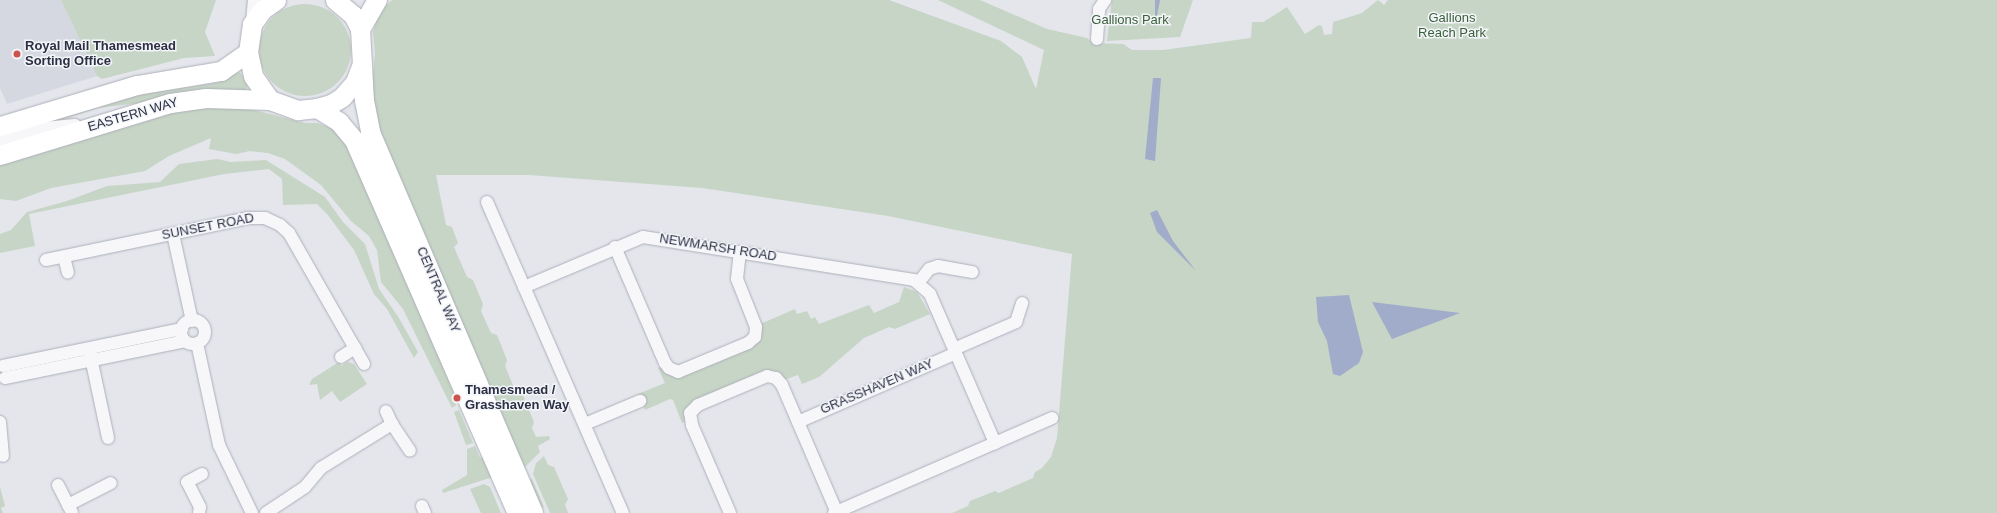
<!DOCTYPE html>
<html>
<head>
<meta charset="utf-8">
<style>
  body { margin:0 }
  #map { position:relative; width:1997px; height:513px; overflow:hidden; background:#e4e6ec; font-family:Helvetica,sans-serif }
  div>[style] { position:absolute }
  [style*='--x'] { left:calc(var(--x)*1px); top:calc(var(--y)*1px); width:calc(var(--w)*1px); rotate:calc(var(--a)*1deg) }
  .built>* { inset:0; background:#d6d8e1 }
  .green>* { inset:0; background:#c6d5c5; transform-origin:0 0 }
  .round { border-radius:50% }
  .water>* { inset:0; background:#a0acca }
  .roads { filter:drop-shadow(0 0 1px #adafba) drop-shadow(0 0 1px #adafba) }
  .minor>* { height:12px; margin:-6px; padding:0 6px; transform-origin:6px; border-radius:6px; background:#f7f7fa }
  .minor>.ring { margin:-6px; padding:0; box-sizing:content-box; background:none; border:12px solid #f7f7fa; border-radius:50% }
  .tertiary>* { height:15px; margin:-7.5px; padding:0 7.5px; transform-origin:7.5px; border-radius:7.5px; background:#f7f7fa }
  .primary>* { height:19px; margin:-9.5px; padding:0 9.5px; transform-origin:9.5px; border-radius:9.5px; background:#fff }
  .dots>* { width:11px; height:11px; translate:-50% -50%; box-sizing:border-box; border:2px solid #f4f5f9; border-radius:50% }
  span { translate:-50% -50%; white-space:nowrap; text-align:center; line-height:1.15; -webkit-text-stroke:3px #f4f5f9; paint-order:stroke }
  .park-label { font-size:13px; color:#39603a }
  .poi-label { font-size:13px; color:#2c3044; font-weight:700 }
  .left { translate:0 -50%; text-align:left }
  .street-label { font-size:13px; color:#2c3044 }
</style>
</head>
<body>
<div id="map">
  <div class="built">
    <div style="clip-path:polygon(0 0,61px 0,97px 76px,7px 104px,0 88px)"></div>
  </div>
  <div class="green">
    <div style="clip-path:polygon(61px 0,216px 0,205px 32px,215px 56px,184px 58px,102px 79px,97px 76px)"></div>
    <div style="clip-path:polygon(392px 0,889px 0,1001px 41px,1022px 57px,1036px 89px,1044px 50px,938px 0,980px 0,1047px 29px,1087px 38px,1093px 43px,1123px 44px,1132px 50px,1163px 50px,1251px 38px,1252px 22px,1263px 22px,1287px 7px,1305px 34px,1319px 25px,1322px 26px,1324px 35px,1332px 34px,1333px 22px,1362px 13px,1378px 0,1384px 5px,1388px 0,1997px 0,1997px 513px,952px 513px,968px 506px,970px 501px,995px 491px,999px 493px,1033px 478px,1035px 472px,1042px 468px,1051px 457px,1057px 438px,1072px 254px,888px 216px,702px 188px,529px 175px,436px 175px,446px 225px,452px 227px,458px 243px,454px 247px,467px 277px,473px 280px,483px 304px,481px 311px,491px 333px,497px 335px,507px 360px,505px 366px,514px 388px,521px 391px,534px 422px,532px 428px,536px 437px,549px 436px,550px 439px,538px 446px,540px 452px,523px 469px,379px 138px,371px 97px,375px 53px,373px 32px,379px 12px)"></div>
    <div style="clip-path:polygon(1112px 0,1193px 0,1180px 37px,1107px 41px)"></div>
    <div class="round" style="left:259px;top:4px;width:92px;height:92px"></div>
    <div style="clip-path:polygon(238px 72px,241px 73px,248px 86px,246px 90px,98px 108px,10px 136px,107px 99px,215px 83px)"></div>
    <div style="clip-path:polygon(217px 105px,250px 109px,305px 123px,318px 123px,337px 131px,346px 142px,457px 392px,453px 395px,456px 405px,452px 408px,403px 309px,381px 282px,377px 250px,369px 236px,351px 221px,321px 185px,285px 159px,268px 153px,250px 151px,236px 154px,209px 149px,211px 138px,169px 156px,145px 171px,51px 188px,16px 201px,0 199px,0 165px,146px 118px)"></div>
    <div style="clip-path:polygon(217px 159px,231px 162px,266px 160px,325px 197px,343px 222px,365px 244px,379px 289px,399px 318px,418px 352px,414px 358px,387px 309px,374px 294px,354px 250px,327px 214px,317px 204px,283px 205px,282px 179px,269px 169px,224px 174px,29px 214px,35px 246px,0 253px,0 234px,11px 230px,27px 212px,67px 201px,107px 186px,160px 182px,179px 164px)"></div>
    <div style="clip-path:polygon(904px 287px,917px 292px,930px 314px,895px 329px,889px 327px,864px 338px,819px 377px,802px 384px,798px 375px,784px 380px,778px 374px,695px 402px,686px 421px,682px 423px,673px 400px,670px 399px,645px 410px,638px 394px,665px 383px,658px 368px,662px 366px,664px 370px,751px 346px,760px 324px,795px 309px,797px 314px,807px 311px,811px 319px,815px 317px,819px 324px,869px 305px,874px 313px,899px 302px)"></div>
    <div style="clip-path:polygon(339px 362px,341px 366px,348px 362px,354px 364px,367px 384px,340px 402px,332px 391px,320px 400px,317px 384px,309px 385px,312px 379px)"></div>
    <div style="clip-path:polygon(459px 410px,473px 443px,466px 445px,454px 412px)"></div>
    <div style="clip-path:polygon(475px 446px,480px 458px,484px 456px,493px 477px,443px 493px,442px 490px,467px 475px,467px 449px)"></div>
    <div style="clip-path:polygon(544px 456px,548px 465px,554px 467px,568px 499px,565px 505px,568px 513px,550px 513px,533px 474px,536px 463px)"></div>
    <div style="left:532px;top:479px;width:30px;height:4px;rotate:67deg"></div>
    <div style="clip-path:polygon(484px 484px,490px 487px,501px 513px,481px 513px,470px 489px)"></div>
    <div style="clip-path:polygon(0 487px,5px 506px,1px 508px,3px 513px,0 513px)"></div>
  </div>
  <div class="water">
    <div style="clip-path:polygon(1155px 0,1160px 0,1155px 27px)"></div>
    <div style="clip-path:polygon(1153px 78px,1161px 78px,1155px 161px,1145px 159px)"></div>
    <div style="clip-path:polygon(1157px 210px,1173px 241px,1196px 271px,1157px 232px,1150px 213px)"></div>
    <div style="clip-path:polygon(1349px 295px,1363px 352px,1359px 363px,1340px 376px,1333px 374px,1327px 341px,1318px 322px,1316px 297px)"></div>
    <div style="clip-path:polygon(1372px 302px,1460px 313px,1392px 339px)"></div>
  </div>
  <div class="roads">
    <div class="minor">
      <div style="--x:252;--y:22;--w:22;--a:-85"></div>
      <div style="--x:1097;--y:39;--w:30;--a:-86"></div>
      <div style="--x:1099;--y:9;--w:11;--a:-56"></div>
      <div style="--x:487;--y:202;--w:339;--a:66.4"></div>
      <div style="--x:173;--y:234;--w:89;--a:77.7"></div>
      <div style="--x:615;--y:247;--w:126;--a:66.7"></div>
      <div style="--x:665;--y:363;--w:6;--a:51"></div>
      <div style="--x:669;--y:368;--w:10;--a:24"></div>
      <div style="--x:678;--y:372;--w:76;--a:-22.5"></div>
      <div style="--x:748;--y:343;--w:9;--a:-41"></div>
      <div style="--x:755;--y:337;--w:10;--a:-84"></div>
      <div style="--x:756;--y:327;--w:52;--a:-111.6"></div>
      <div style="--x:737;--y:279;--w:27;--a:-84"></div>
      <div style="--x:64;--y:257;--w:16;--a:76"></div>
      <div style="--x:46;--y:260;--w:206;--a:-11.7"></div>
      <div style="--x:248;--y:218;--w:17;--a:0"></div>
      <div style="--x:265;--y:218;--w:17;--a:25"></div>
      <div style="--x:280;--y:225;--w:12;--a:42"></div>
      <div style="--x:289;--y:233;--w:151;--a:60.2"></div>
      <div style="--x:919;--y:282;--w:16;--a:-52"></div>
      <div style="--x:929;--y:269;--w:9;--a:-18"></div>
      <div style="--x:938;--y:266;--w:35;--a:10"></div>
      <div style="--x:524;--y:287;--w:129;--a:-22.8"></div>
      <div style="--x:643;--y:237;--w:274;--a:9"></div>
      <div style="--x:914;--y:280;--w:21;--a:41"></div>
      <div style="--x:930;--y:294;--w:163;--a:66.4"></div>
      <div class="ring" style="left:181px;top:320px;width:12px;height:12px"></div>
      <div style="--x:197;--y:343;--w:104;--a:77.8"></div>
      <div style="--x:219;--y:445;--w:76;--a:64.1"></div>
      <div style="--x:954;--y:349;--w:68;--a:-23.5"></div>
      <div style="--x:1016;--y:322;--w:20;--a:-72"></div>
      <div style="--x:90;--y:353;--w:87;--a:78"></div>
      <div style="--x:341;--y:357;--w:17;--a:-33"></div>
      <div style="--x:3;--y:366;--w:183;--a:-11.7"></div>
      <div style="--x:5;--y:378;--w:184;--a:-11.6"></div>
      <div style="--x:0;--y:422;--w:34;--a:85"></div>
      <div style="--x:798;--y:422;--w:172;--a:-23.6"></div>
      <div style="--x:392;--y:424;--w:32;--a:56"></div>
      <div style="--x:585;--y:424;--w:60;--a:-22.7"></div>
      <div style="--x:58;--y:485;--w:31;--a:63"></div>
      <div style="--x:68;--y:505;--w:48;--a:-27.1"></div>
      <div style="--x:422;--y:506;--w:8;--a:67"></div>
      <div style="--x:199;--y:513;--w:6;--a:-81"></div>
      <div style="--x:200;--y:507;--w:28;--a:-117"></div>
      <div style="--x:187;--y:482;--w:17;--a:-28"></div>
      <div style="--x:266;--y:513;--w:47;--a:-33.7"></div>
      <div style="--x:305;--y:487;--w:25;--a:-50"></div>
      <div style="--x:321;--y:468;--w:84;--a:-31.8"></div>
      <div style="--x:392;--y:424;--w:14;--a:-115"></div>
      <div style="--x:730;--y:513;--w:96;--a:-113.4"></div>
      <div style="--x:692;--y:425;--w:12;--a:-99"></div>
      <div style="--x:690;--y:413;--w:11;--a:-45"></div>
      <div style="--x:698;--y:405;--w:75;--a:-22.8"></div>
      <div style="--x:767;--y:376;--w:9;--a:13"></div>
      <div style="--x:776;--y:378;--w:9;--a:49"></div>
      <div style="--x:782;--y:385;--w:139;--a:66.7"></div>
      <div style="--x:834;--y:513;--w:238;--a:-23.5"></div>
    </div>
    <div class="tertiary">
      <div style="--x:0;--y:141;--w:46;--a:-15.3"></div>
      <div style="--x:44;--y:129;--w:30;--a:-6"></div>
    </div>
    <div class="primary">
      <div style="--x:276;--y:0;--w:16;--a:145"></div>
      <div style="--x:263;--y:9;--w:19;--a:126"></div>
      <div style="--x:252;--y:24;--w:28;--a:98"></div>
      <div style="--x:248;--y:52;--w:25;--a:78"></div>
      <div style="--x:253;--y:76;--w:29;--a:55"></div>
      <div style="--x:270;--y:100;--w:30;--a:20"></div>
      <div style="--x:298;--y:110;--w:19;--a:-6"></div>
      <div style="--x:317;--y:108;--w:15;--a:-16"></div>
      <div style="--x:331;--y:104;--w:13;--a:-32"></div>
      <div style="--x:342;--y:97;--w:20;--a:-49"></div>
      <div style="--x:355;--y:82;--w:19;--a:-69"></div>
      <div style="--x:335;--y:0;--w:23;--a:40"></div>
      <div style="--x:353;--y:15;--w:16;--a:63"></div>
      <div style="--x:360;--y:29;--w:71;--a:86.8"></div>
      <div style="--x:364;--y:100;--w:33;--a:79"></div>
      <div style="--x:370;--y:132;--w:414;--a:66.8"></div>
      <div style="--x:360;--y:29;--w:34;--a:-60"></div>
      <div style="--x:317;--y:108;--w:26;--a:32"></div>
      <div style="--x:339;--y:122;--w:23;--a:50"></div>
      <div style="--x:354;--y:140;--w:407;--a:66.4"></div>
      <div style="--x:0;--y:126;--w:143;--a:-16.7"></div>
      <div style="--x:137;--y:85;--w:85;--a:-9.5"></div>
      <div style="--x:221;--y:71;--w:33;--a:-35"></div>
      <div style="--x:0;--y:155;--w:178;--a:-17"></div>
      <div style="--x:170;--y:103;--w:36;--a:-8"></div>
      <div style="--x:206;--y:98;--w:64;--a:1.8"></div>
    </div>
  </div>
  <div class="dots">
    <div style="left:17px;top:54px;background:#cd544d"></div>
    <div style="left:457px;top:398px;background:#cd544d"></div>
  </div>
  <div class="park-label">
    <span style="left:1452px;top:26px">Gallions<br>Reach Park</span>
    <span style="left:1130px;top:20px">Gallions Park</span>
  </div>
  <div class="poi-label">
    <span class="left" style="left:25px;top:54px">Royal Mail Thamesmead<br>Sorting Office</span>
    <span class="left" style="left:465px;top:398px">Thamesmead /<br>Grasshaven Way</span>
  </div>
  <div class="street-label">
    <span style="left:133px;top:115px;rotate:-16deg">EASTERN WAY</span>
    <span style="left:208px;top:227px;rotate:-11deg">SUNSET ROAD</span>
    <span style="left:718px;top:248px;rotate:9deg">NEWMARSH ROAD</span>
    <span style="left:438px;top:290px;rotate:67deg">CENTRAL WAY</span>
    <span style="left:877px;top:387px;rotate:-23deg">GRASSHAVEN WAY</span>
  </div>
</div>
</body>
</html>
